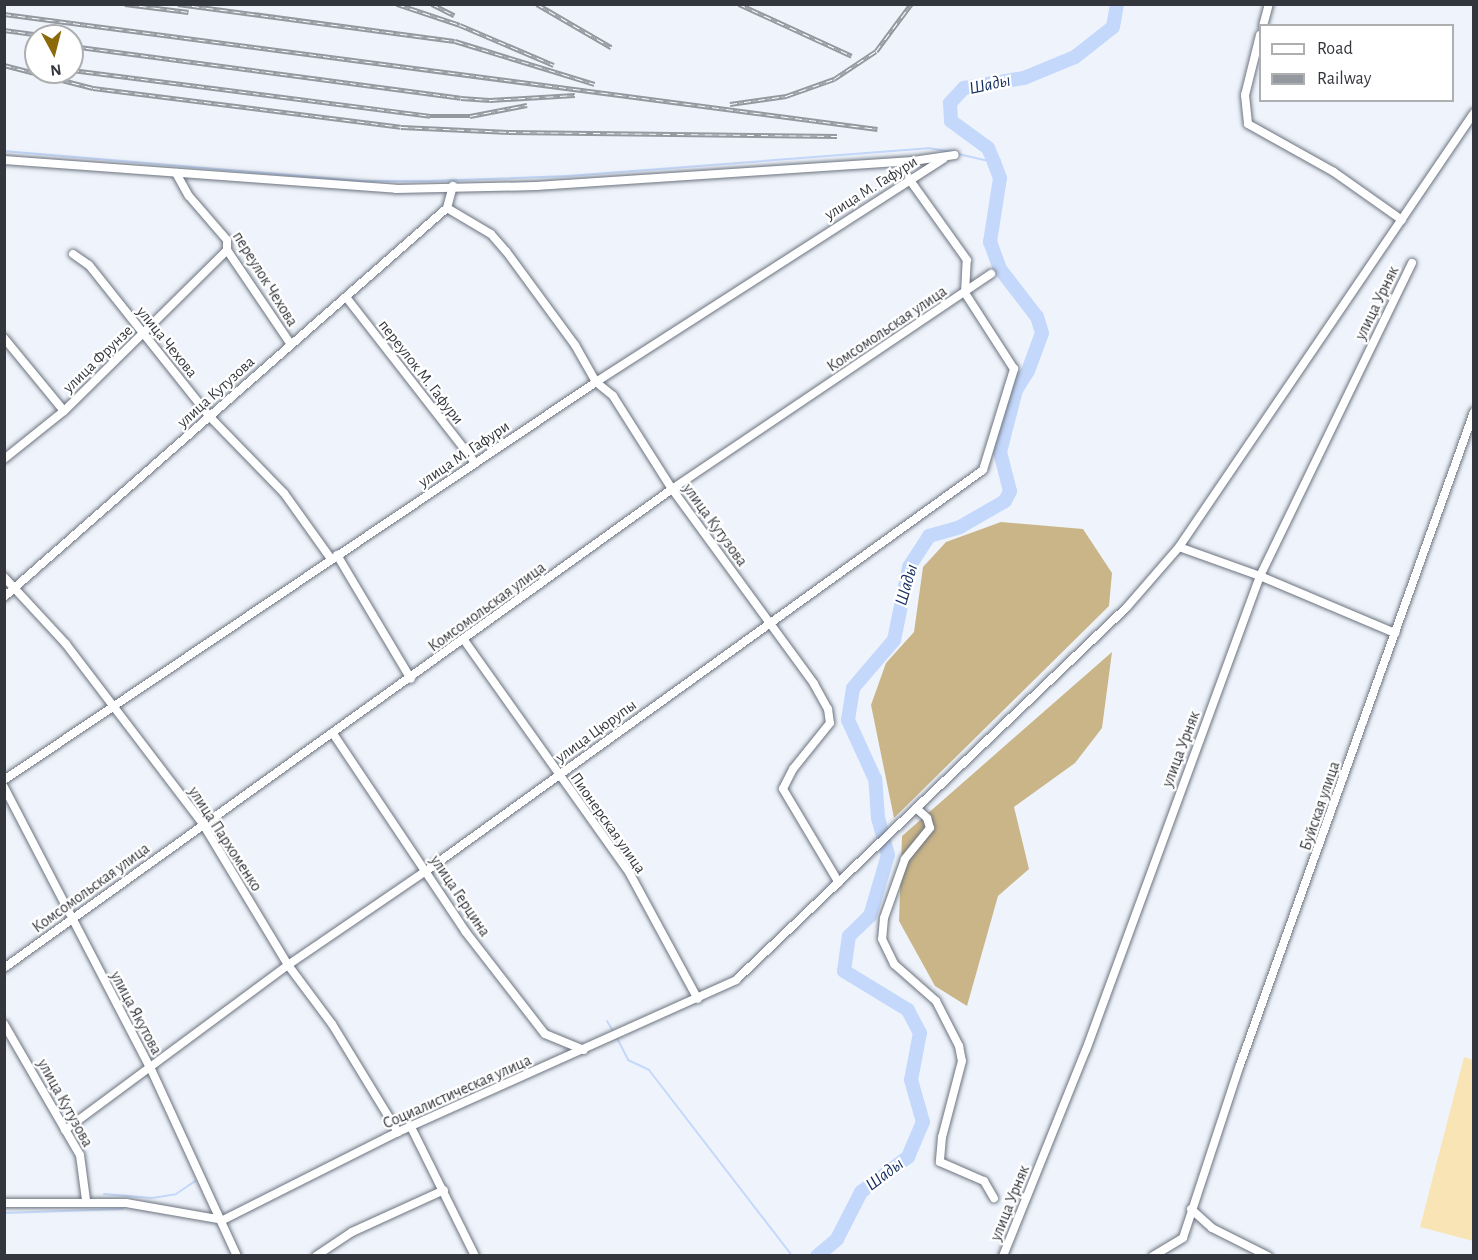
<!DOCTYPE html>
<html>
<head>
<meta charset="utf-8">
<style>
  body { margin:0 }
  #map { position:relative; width:1478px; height:1260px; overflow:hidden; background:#eff4fc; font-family:"Alegreya Sans",sans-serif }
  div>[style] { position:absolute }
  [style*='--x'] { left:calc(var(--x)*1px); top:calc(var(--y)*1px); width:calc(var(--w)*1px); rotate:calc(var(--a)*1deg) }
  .green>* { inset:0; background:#f9e4b6 }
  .forest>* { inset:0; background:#cab588 }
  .stream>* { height:2px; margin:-1px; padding:0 1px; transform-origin:1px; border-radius:1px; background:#c4d8fb }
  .river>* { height:14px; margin:-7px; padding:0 7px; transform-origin:7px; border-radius:7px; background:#c4d8fb }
  .roads { filter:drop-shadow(0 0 2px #6c737e) drop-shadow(0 0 2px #6c737e) }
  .minor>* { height:8px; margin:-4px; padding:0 4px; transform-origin:4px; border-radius:4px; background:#fff }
  .rail>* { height:4.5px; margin-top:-2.25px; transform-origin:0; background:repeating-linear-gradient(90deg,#fff 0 7px,#94989f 0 14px); box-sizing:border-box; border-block:2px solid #94989f }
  span { translate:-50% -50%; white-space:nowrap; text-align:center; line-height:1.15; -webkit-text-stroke:4.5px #fff; paint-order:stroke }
  .street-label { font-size:16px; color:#33363c }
  .water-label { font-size:18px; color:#142f61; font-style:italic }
  .frame { position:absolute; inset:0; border:6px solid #33363c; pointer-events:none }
  .legend { position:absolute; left:1259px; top:24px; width:195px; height:78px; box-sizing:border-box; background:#fff; border:2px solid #adafb1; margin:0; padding:8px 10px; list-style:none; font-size:18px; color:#33363c }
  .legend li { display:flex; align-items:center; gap:12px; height:30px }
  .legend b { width:30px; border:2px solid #adafb1 }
  .north { position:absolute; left:24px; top:24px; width:60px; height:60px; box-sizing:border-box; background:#fff; border:2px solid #adafb1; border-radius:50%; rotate:173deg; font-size:16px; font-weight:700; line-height:24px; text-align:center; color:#33363c }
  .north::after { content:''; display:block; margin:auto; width:21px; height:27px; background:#8a6a09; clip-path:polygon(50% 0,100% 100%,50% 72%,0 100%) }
</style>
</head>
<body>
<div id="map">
  <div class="green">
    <div style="clip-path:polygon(1464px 1057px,1473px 1060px,1473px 1241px,1420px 1227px)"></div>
  </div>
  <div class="forest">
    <div style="clip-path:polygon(1001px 522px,1083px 529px,1112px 573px,1109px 606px,894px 818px,871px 705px,886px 663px,914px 632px,923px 567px,946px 542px)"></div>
    <div style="clip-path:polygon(1112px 652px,1102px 728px,1075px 763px,1014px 807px,1029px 869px,998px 896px,967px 1006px,935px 986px,899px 921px,902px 836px)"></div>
  </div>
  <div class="stream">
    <div style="--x:4;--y:151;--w:356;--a:4.8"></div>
    <div style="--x:359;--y:181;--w:69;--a:0"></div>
    <div style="--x:428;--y:181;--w:140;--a:-2"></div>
    <div style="--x:568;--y:176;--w:361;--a:-4.4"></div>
    <div style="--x:928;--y:148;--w:25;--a:9"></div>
    <div style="--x:958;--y:154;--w:37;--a:13"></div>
    <div style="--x:607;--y:1021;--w:12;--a:59"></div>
    <div style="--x:616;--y:1036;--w:27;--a:63"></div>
    <div style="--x:628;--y:1060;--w:23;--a:25"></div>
    <div style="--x:649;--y:1070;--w:235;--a:52.4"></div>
    <div style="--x:104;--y:1194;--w:48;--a:4.8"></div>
    <div style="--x:152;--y:1198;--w:24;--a:-9"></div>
    <div style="--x:176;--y:1194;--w:23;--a:-34"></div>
    <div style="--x:4;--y:1213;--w:119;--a:-1.9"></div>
    <div style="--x:4;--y:1225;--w:4;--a:90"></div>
  </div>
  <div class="river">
    <div style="--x:817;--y:1256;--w:26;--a:-40"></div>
    <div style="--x:837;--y:1239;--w:53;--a:-62.9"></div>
    <div style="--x:861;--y:1192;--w:59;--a:-36.7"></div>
    <div style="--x:908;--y:1157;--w:38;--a:-67"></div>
    <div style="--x:923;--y:1122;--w:44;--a:-105.9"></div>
    <div style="--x:911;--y:1080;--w:48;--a:-79.2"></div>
    <div style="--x:920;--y:1033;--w:26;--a:-118"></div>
    <div style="--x:908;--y:1010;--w:75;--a:-148.6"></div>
    <div style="--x:844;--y:971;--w:35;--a:-82"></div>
    <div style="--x:849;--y:936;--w:29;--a:-44"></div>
    <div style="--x:870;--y:916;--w:64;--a:-73.6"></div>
    <div style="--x:888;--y:855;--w:38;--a:-105"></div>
    <div style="--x:878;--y:818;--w:39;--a:-94"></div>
    <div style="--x:875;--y:779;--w:65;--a:-114.6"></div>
    <div style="--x:848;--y:720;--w:32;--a:-81"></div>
    <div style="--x:853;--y:688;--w:63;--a:-49.5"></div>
    <div style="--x:894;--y:640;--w:75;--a:-78.4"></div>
    <div style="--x:909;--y:567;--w:37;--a:-57"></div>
    <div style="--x:929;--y:536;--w:32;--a:-16"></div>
    <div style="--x:960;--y:527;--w:52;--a:-30"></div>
    <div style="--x:1005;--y:501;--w:11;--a:-63"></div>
    <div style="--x:1010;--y:491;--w:40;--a:-104.4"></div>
    <div style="--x:1000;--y:452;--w:64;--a:-75.5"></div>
    <div style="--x:1016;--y:390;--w:22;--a:-58"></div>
    <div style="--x:1028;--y:371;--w:40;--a:-69.8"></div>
    <div style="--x:1042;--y:333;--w:17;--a:-107"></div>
    <div style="--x:1037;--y:317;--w:61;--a:-127.6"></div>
    <div style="--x:1000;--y:269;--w:29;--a:-110"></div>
    <div style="--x:990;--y:242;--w:65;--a:-81.1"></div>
    <div style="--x:1000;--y:178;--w:17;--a:-111"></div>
    <div style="--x:994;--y:162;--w:15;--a:-113"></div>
    <div style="--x:988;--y:148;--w:46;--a:-143.9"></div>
    <div style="--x:951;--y:121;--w:18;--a:-93"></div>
    <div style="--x:950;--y:103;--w:21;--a:-47"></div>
    <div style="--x:964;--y:88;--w:61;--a:-9.5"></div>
    <div style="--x:1024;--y:78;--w:55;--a:-22.4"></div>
    <div style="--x:1075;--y:57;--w:48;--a:-38.3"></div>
    <div style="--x:1113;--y:27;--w:23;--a:-80"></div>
  </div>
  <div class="roads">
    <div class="minor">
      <div style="--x:1263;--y:26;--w:23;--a:-75"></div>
      <div style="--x:1260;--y:35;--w:62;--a:104"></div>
      <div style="--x:1245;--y:95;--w:29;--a:84"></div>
      <div style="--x:1248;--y:124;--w:98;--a:29.2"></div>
      <div style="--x:1334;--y:172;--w:83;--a:35.2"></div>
      <div style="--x:4;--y:160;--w:393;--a:4.2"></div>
      <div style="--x:396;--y:189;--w:140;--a:-1.2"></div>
      <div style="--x:536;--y:186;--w:378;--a:-3.8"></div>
      <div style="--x:913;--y:161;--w:42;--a:-8.1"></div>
      <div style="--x:176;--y:173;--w:26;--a:61"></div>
      <div style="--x:189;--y:196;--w:58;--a:49.2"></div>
      <div style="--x:227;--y:240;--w:10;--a:90"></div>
      <div style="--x:227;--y:250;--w:112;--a:55.9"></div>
      <div style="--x:447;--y:208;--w:51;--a:30.6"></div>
      <div style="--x:491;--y:234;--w:23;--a:49"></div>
      <div style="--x:506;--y:251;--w:117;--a:53.7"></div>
      <div style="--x:575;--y:345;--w:43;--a:60.4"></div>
      <div style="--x:596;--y:382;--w:22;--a:39"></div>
      <div style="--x:613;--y:396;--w:110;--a:57.6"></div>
      <div style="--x:672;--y:489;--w:241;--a:53.9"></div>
      <div style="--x:814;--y:684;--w:29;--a:61"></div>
      <div style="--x:828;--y:709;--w:14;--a:82"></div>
      <div style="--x:830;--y:723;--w:59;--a:128.8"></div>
      <div style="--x:793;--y:769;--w:22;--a:117"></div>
      <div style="--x:783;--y:789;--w:109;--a:59.2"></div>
      <div style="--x:73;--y:254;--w:19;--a:35"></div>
      <div style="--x:89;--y:265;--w:194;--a:51.5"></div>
      <div style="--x:210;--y:417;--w:106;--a:45.8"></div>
      <div style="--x:284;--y:493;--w:81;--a:54.5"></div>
      <div style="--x:346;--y:297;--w:210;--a:52.1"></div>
      <div style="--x:4;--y:338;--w:94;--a:50.6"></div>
      <div style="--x:4;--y:459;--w:77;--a:-38.7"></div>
      <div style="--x:64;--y:411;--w:229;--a:-44.6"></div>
      <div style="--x:1179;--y:547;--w:86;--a:19.7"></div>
      <div style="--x:1260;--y:576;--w:147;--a:22.9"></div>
      <div style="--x:337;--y:555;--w:144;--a:59.2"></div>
      <div style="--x:4;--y:577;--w:91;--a:47.2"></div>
      <div style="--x:66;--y:644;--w:226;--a:52.7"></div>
      <div style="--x:203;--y:824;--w:165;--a:58.9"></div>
      <div style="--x:288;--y:965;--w:74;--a:53.3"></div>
      <div style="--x:332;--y:1024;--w:127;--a:58.6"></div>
      <div style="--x:4;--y:597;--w:590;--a:-41.29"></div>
      <div style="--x:447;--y:208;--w:23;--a:-75"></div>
      <div style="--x:464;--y:640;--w:287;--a:54.6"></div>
      <div style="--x:630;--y:874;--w:142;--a:61.5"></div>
      <div style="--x:334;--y:735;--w:236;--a:56.2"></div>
      <div style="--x:465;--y:931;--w:130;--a:52.2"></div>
      <div style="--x:545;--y:1034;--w:42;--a:22.3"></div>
      <div style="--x:4;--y:780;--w:713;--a:-33.91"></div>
      <div style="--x:596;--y:382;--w:413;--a:-32.7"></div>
      <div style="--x:4;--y:787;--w:316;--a:62.5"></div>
      <div style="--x:150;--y:1067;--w:208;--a:65.3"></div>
      <div style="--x:916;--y:808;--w:15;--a:42"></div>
      <div style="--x:927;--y:818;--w:10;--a:73"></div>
      <div style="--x:930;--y:828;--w:40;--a:129"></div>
      <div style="--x:905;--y:859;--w:63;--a:109.6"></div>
      <div style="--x:884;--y:918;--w:21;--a:95"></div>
      <div style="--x:882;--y:939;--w:28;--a:64"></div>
      <div style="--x:894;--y:964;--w:56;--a:41.4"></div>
      <div style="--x:936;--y:1001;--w:51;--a:62.9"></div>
      <div style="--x:959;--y:1046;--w:15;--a:79"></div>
      <div style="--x:962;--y:1061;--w:79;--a:104.7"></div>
      <div style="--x:942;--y:1137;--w:25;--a:95"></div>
      <div style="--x:940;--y:1162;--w:48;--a:23.4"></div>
      <div style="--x:984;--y:1181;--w:20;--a:60"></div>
      <div style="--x:4;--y:968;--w:822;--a:-35.64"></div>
      <div style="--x:672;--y:489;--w:385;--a:-34"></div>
      <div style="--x:4;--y:1024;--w:151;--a:59.9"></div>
      <div style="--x:80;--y:1155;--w:45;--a:82.4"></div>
      <div style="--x:411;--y:1127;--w:144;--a:63.6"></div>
      <div style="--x:65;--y:1130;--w:277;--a:-36.5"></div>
      <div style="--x:288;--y:965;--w:167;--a:-34.3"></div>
      <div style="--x:426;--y:871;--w:686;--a:-35.75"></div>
      <div style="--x:983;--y:470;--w:106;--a:-72.9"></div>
      <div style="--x:1014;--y:369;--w:90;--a:-122.8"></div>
      <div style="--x:965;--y:293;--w:33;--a:-87"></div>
      <div style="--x:967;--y:260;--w:100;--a:-125.6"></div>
      <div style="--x:4;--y:1203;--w:122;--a:0"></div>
      <div style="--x:126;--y:1203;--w:98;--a:9.9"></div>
      <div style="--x:223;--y:1220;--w:196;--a:-26.7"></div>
      <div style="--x:398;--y:1132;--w:371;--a:-24.2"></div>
      <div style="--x:736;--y:980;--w:540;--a:-43.65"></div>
      <div style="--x:1127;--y:607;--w:79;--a:-49.1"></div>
      <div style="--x:1179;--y:547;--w:525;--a:-55.8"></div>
      <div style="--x:1191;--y:1209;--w:28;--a:42"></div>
      <div style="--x:1212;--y:1228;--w:63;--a:26.6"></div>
      <div style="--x:316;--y:1256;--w:43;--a:-33.7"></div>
      <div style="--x:352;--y:1232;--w:101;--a:-24.5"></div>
      <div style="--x:1003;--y:1256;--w:222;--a:-68.1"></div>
      <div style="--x:1086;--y:1050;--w:505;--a:-69.84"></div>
      <div style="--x:1260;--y:576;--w:348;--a:-64.1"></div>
      <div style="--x:1153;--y:1256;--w:35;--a:-31"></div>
      <div style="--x:1183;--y:1238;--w:182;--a:-71.8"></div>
      <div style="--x:1240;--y:1065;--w:694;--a:-70.29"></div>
    </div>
  </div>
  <div class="rail">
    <div style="--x:125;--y:4;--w:64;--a:7.2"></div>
    <div style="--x:178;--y:4;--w:279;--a:7.6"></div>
    <div style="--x:455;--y:41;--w:146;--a:17.1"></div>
    <div style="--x:397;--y:4;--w:66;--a:18.4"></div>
    <div style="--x:460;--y:25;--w:102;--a:23.1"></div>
    <div style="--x:432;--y:4;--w:25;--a:27"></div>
    <div style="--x:537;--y:4;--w:86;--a:30.2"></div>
    <div style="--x:739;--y:4;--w:124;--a:24.7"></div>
    <div style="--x:4;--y:14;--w:881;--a:7.5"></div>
    <div style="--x:4;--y:30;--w:45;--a:7.6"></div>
    <div style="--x:72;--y:46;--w:392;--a:7.6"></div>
    <div style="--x:461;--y:98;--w:29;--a:4"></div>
    <div style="--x:490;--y:100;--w:85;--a:-3.4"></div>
    <div style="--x:4;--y:65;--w:92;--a:14.5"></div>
    <div style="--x:93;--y:88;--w:310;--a:7.2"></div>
    <div style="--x:401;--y:127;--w:108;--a:2.7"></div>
    <div style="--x:509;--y:132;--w:328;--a:0.7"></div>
    <div style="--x:72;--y:70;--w:361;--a:7.3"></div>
    <div style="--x:430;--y:116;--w:40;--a:0"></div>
    <div style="--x:470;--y:116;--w:58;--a:-10.9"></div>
    <div style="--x:730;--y:104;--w:57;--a:-8.1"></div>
    <div style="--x:786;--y:96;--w:51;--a:-19.5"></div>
    <div style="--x:834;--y:79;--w:50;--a:-33.7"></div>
    <div style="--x:876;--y:51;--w:59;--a:-53.3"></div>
  </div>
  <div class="street-label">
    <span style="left:871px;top:188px;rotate:-32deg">улица М. Гафури</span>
    <span style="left:265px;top:279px;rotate:58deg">переулок Чехова</span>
    <span style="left:1377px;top:303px;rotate:-64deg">улица Урняк</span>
    <span style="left:887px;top:329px;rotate:-34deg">Комсомольская улица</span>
    <span style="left:167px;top:342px;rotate:51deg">улица Чехова</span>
    <span style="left:98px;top:359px;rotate:-44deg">улица Фрунзе</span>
    <span style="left:421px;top:372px;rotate:52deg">переулок М. Гафури</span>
    <span style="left:216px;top:392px;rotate:-42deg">улица Кутузова</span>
    <span style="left:464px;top:454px;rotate:-34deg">улица М. Гафури</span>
    <span style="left:715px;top:525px;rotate:54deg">улица Кутузова</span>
    <span style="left:487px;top:607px;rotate:-36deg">Комсомольская улица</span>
    <span style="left:596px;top:731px;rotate:-36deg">улица Цюрупы</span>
    <span style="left:1181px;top:749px;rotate:-69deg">улица Урняк</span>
    <span style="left:1320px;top:806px;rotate:-71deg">Буйская улица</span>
    <span style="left:608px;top:823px;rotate:55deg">Пионерская улица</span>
    <span style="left:225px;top:839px;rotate:57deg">улица Пархоменко</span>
    <span style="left:91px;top:888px;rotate:-36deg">Комсомольская улица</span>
    <span style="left:460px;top:896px;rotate:56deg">улица Герцина</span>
    <span style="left:136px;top:1013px;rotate:62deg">улица Якутова</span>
    <span style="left:457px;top:1092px;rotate:-24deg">Социалистическая улица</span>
    <span style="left:65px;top:1103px;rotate:61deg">улица Кутузова</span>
    <span style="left:1010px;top:1203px;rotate:-68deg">улица Урняк</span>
  </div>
  <div class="water-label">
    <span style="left:990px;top:85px;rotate:-12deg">Шады</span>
    <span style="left:907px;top:585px;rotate:-74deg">Шады</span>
    <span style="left:885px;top:1175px;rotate:-37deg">Шады</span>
  </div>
  <div class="frame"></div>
  <ul class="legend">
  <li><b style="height:8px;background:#fff"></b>Road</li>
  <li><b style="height:8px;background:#94989f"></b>Railway</li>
  </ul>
  <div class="north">N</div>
</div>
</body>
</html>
